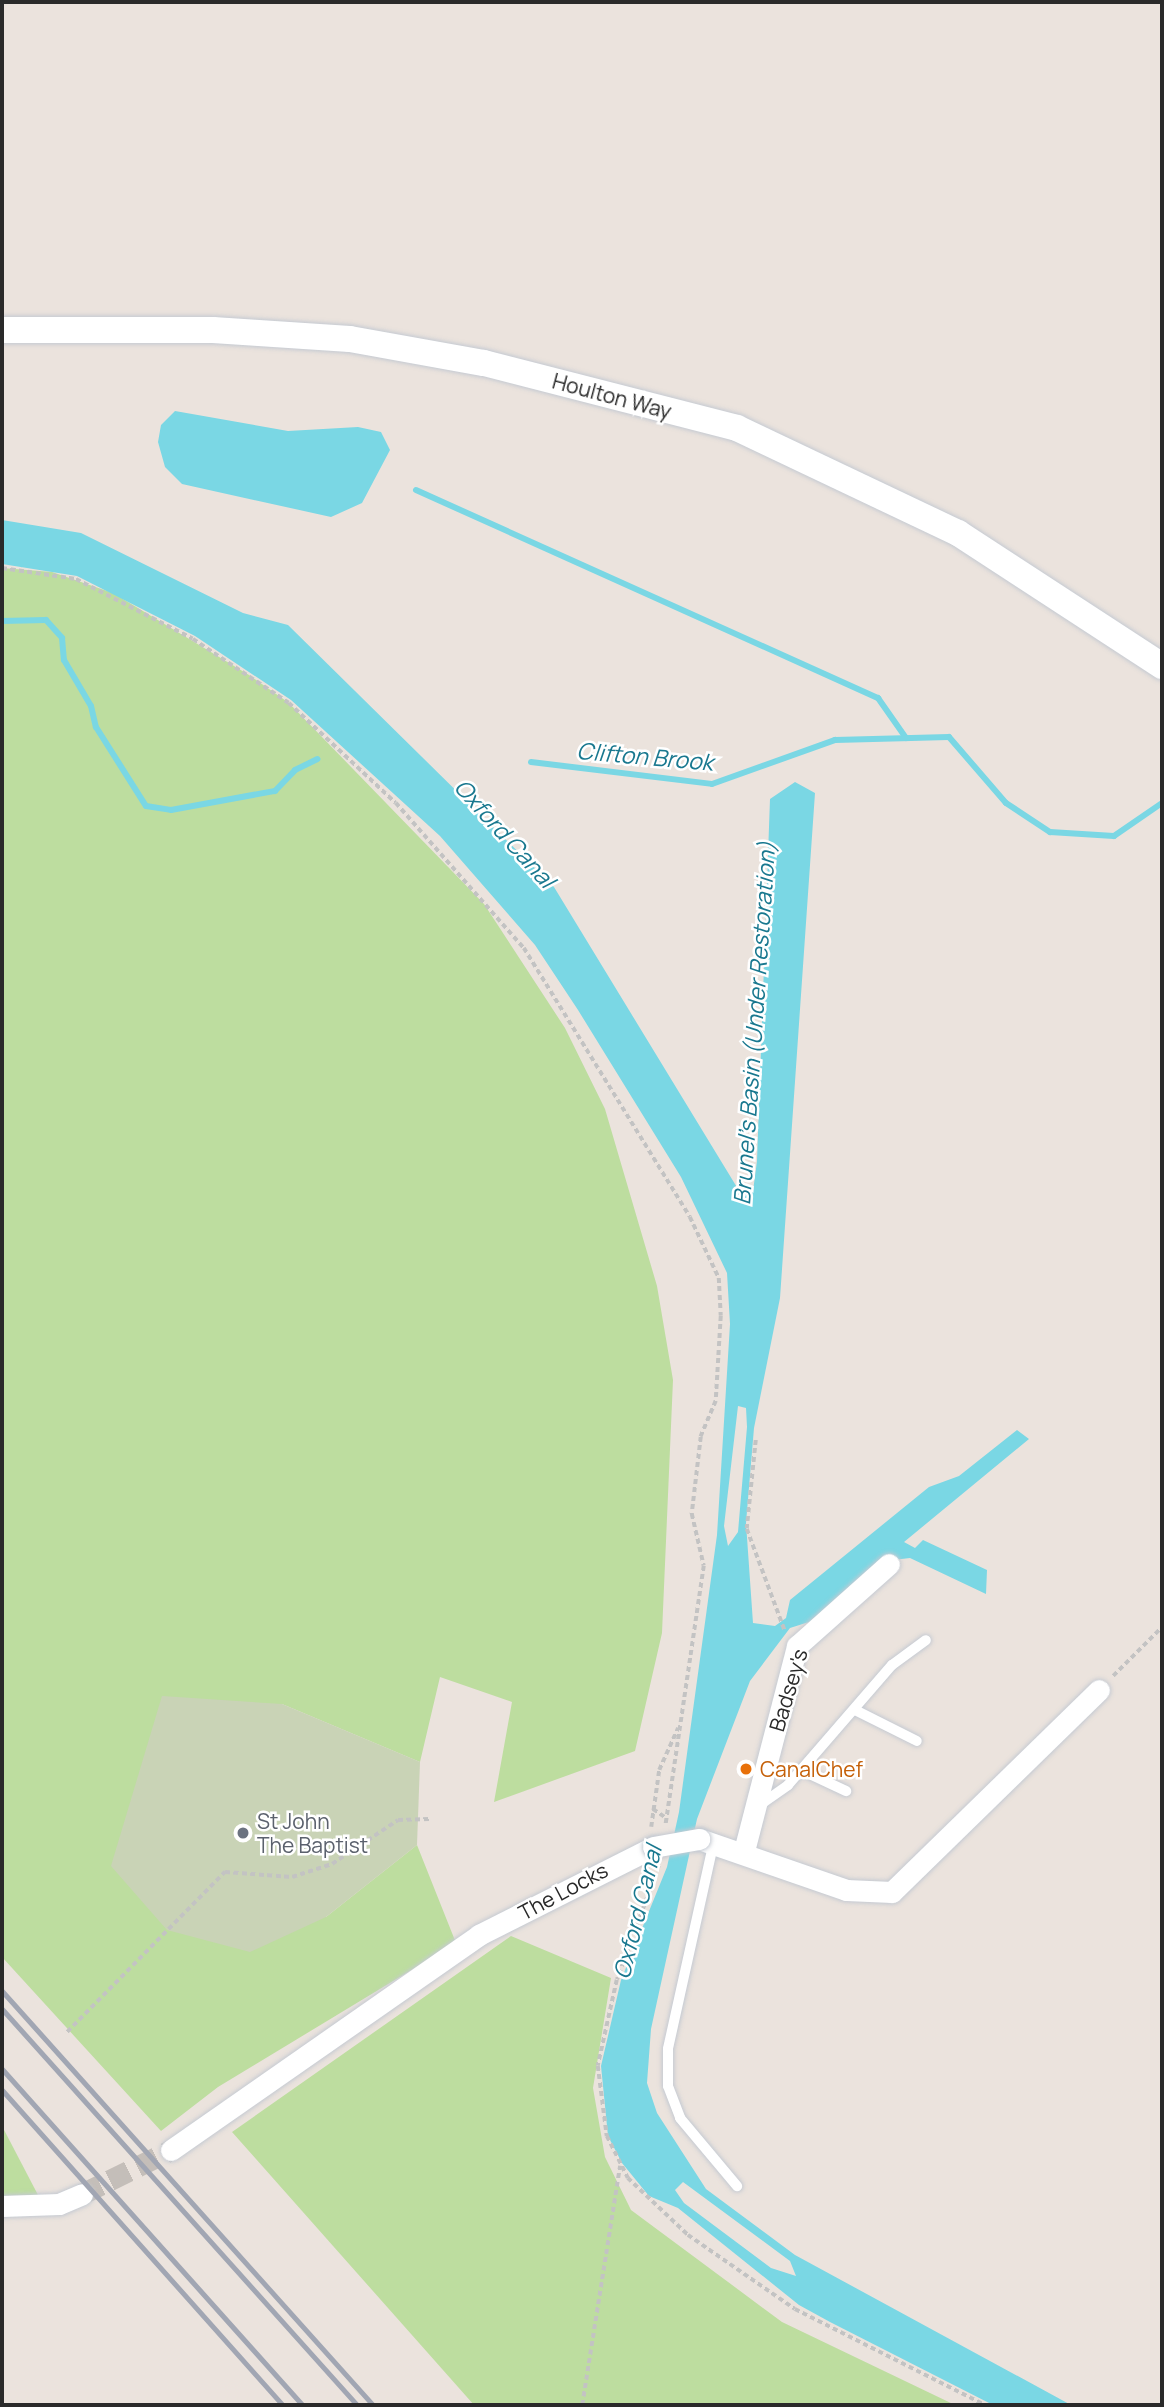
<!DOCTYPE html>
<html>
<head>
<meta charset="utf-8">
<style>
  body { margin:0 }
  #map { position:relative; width:1164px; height:2407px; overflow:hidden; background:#ebe3dd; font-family:Manrope,sans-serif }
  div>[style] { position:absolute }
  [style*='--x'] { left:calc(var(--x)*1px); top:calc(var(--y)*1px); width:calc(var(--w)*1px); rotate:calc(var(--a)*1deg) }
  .green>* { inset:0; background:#bddd9f }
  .cemetery>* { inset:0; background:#c9d3b6 }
  .water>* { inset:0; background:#7ad7e4 }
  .stream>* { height:6px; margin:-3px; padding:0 3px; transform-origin:3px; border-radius:3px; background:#7ad7e4 }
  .minor-tunnel>* { height:21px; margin-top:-10.5px; transform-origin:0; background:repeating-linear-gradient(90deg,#c4beb9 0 21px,transparent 0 31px) }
  .path>* { height:3.5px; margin-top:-1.75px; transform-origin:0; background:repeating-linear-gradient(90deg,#c3c3c3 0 5px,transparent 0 8.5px) }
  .roads { filter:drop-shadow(0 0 2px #c5cad2) drop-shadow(0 0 2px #c5cad2) }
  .service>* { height:10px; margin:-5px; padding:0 5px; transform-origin:5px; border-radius:5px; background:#fff }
  .minor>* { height:21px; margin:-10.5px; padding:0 10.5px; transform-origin:10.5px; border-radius:10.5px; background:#fff }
  .tertiary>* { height:26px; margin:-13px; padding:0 13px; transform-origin:13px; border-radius:13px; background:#fff }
  .rail>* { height:5px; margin:-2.5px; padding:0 2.5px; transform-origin:2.5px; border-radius:2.5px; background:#a1a6b3 }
  .bridges { filter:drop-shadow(0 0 2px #c5cad2) drop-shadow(0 0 2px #c5cad2) }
  .minor-bridge>* { height:21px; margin:-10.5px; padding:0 10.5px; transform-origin:10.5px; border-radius:10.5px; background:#fff }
  .dots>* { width:19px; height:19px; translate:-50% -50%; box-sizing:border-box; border:4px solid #fff; border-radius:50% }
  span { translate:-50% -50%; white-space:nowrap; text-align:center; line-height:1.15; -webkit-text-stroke:5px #fff; paint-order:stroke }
  .street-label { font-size:21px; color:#2a2a2a }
  .food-label { font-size:21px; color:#c56008 }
  .left { translate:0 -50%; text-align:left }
  .worship-label { font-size:21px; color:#5b616d }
  .water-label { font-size:23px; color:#19788f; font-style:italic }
  .frame { position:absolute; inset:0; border:4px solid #2a2a2a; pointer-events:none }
</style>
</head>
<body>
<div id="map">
  <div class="green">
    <div style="clip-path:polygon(2px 568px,52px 572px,113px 593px,249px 675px,289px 703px,484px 904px,565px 1028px,605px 1109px,657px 1286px,673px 1380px,662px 1633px,635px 1751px,494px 1802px,512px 1702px,440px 1677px,420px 1762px,282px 1704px,326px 1917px,417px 1845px,456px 1943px,218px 2087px,161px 2131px,2px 1957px)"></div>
    <div style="clip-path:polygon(511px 1936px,611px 1978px,593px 2088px,605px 2157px,631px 2210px,782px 2322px,955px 2405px,474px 2405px,232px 2132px)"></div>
    <div style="clip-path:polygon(2px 2126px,38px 2195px,2px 2196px)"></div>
  </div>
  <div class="cemetery">
    <div style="clip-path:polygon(162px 1696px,282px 1704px,420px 1762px,417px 1845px,326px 1917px,250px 1952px,167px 1930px,111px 1866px)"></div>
  </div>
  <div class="water">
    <div style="clip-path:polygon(175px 411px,288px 431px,358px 427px,381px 432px,390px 450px,362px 503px,331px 517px,182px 484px,165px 467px,158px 442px,161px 425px)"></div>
    <div style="clip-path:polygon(evenodd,2px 520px,81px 533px,243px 613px,288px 625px,554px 887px,738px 1189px,753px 1191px,757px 1161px,770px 799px,795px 782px,815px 793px,780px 1298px,754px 1428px,746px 1523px,753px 1623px,775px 1626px,786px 1618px,790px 1600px,929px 1487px,959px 1476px,1017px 1430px,1029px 1439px,904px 1542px,915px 1548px,923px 1540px,987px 1570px,986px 1594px,910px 1558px,893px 1560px,809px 1622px,790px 1628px,750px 1681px,697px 1819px,651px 2029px,647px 2083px,657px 2113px,706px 2189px,795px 2255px,1071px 2405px,993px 2405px,830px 2322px,799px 2305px,678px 2208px,649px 2196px,622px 2163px,608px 2136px,601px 2066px,621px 1980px,667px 1867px,679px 1812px,717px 1535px,730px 1324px,727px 1273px,681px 1177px,578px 1010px,535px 945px,440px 836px,291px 700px,195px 636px,77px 576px,2px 564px,2px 520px,738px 1406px,746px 1408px,747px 1427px,738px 1532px,728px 1546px,724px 1526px,738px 1406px,2px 520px,683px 2182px,790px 2261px,796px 2276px,771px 2268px,684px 2203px,675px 2190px,683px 2182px)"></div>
  </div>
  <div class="stream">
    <div style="--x:416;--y:490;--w:507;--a:24.24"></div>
    <div style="--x:878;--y:698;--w:49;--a:55"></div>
    <div style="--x:2;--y:621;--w:44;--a:-1.3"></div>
    <div style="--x:46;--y:620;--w:24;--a:48"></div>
    <div style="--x:62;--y:638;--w:22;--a:85"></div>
    <div style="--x:64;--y:660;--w:53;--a:59.6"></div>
    <div style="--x:91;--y:706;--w:22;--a:77"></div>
    <div style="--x:96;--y:727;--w:93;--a:57.7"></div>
    <div style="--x:146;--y:806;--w:25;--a:9"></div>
    <div style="--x:171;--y:810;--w:106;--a:-10.4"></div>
    <div style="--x:275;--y:791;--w:29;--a:-46"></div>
    <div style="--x:295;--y:770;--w:25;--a:-26"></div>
    <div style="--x:531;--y:762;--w:182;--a:6.9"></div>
    <div style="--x:712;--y:784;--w:131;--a:-19.7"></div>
    <div style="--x:835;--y:740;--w:114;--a:-1.5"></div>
    <div style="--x:949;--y:737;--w:87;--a:49.2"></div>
    <div style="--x:1006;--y:803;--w:53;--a:33.4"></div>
    <div style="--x:1050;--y:832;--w:64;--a:3.6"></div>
    <div style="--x:1114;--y:836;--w:58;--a:-34.5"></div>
  </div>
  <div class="minor-tunnel">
    <div style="--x:82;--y:2194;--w:99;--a:-26.3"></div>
  </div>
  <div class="path">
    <div style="--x:2;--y:568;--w:75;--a:8.5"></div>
    <div style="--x:76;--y:579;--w:131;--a:27.1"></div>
    <div style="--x:193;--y:639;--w:115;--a:33.7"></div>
    <div style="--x:289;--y:703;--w:146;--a:43.1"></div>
    <div style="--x:396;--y:803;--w:193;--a:48.6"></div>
    <div style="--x:524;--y:948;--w:316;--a:58.3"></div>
    <div style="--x:690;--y:1217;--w:68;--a:64.6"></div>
    <div style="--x:719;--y:1278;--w:38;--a:87"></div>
    <div style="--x:721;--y:1316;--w:85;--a:93.4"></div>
    <div style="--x:716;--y:1401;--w:39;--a:113"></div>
    <div style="--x:701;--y:1437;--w:78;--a:96.7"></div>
    <div style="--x:692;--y:1514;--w:53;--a:77"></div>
    <div style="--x:704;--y:1566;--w:261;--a:98.4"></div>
    <div style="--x:756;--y:1440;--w:89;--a:95.8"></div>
    <div style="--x:747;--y:1529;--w:109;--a:69.6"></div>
    <div style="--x:1113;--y:1676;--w:69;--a:-45"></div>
    <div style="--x:653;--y:1809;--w:14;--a:34"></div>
    <div style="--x:651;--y:1827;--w:58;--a:-82"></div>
    <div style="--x:659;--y:1770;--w:46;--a:-65.7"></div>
    <div style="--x:659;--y:1866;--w:121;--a:110.2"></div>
    <div style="--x:617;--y:1980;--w:88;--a:102.5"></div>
    <div style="--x:598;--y:2066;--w:71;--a:82.7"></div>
    <div style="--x:607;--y:2136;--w:47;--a:63.4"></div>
    <div style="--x:628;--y:2178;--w:83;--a:43.5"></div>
    <div style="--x:688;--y:2235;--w:130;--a:34.7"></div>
    <div style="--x:795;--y:2309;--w:213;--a:26.8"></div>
    <div style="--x:67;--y:2032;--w:225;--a:-45.4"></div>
    <div style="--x:225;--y:1872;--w:67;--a:4.3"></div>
    <div style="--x:292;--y:1877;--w:42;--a:-18"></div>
    <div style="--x:332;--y:1864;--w:79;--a:-33.7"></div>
    <div style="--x:398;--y:1820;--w:31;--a:-2"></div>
    <div style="--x:582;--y:2405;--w:242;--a:-81"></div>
  </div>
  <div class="roads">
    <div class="service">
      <div style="--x:855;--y:1710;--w:69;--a:26.6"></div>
      <div style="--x:801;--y:1770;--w:50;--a:25"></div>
      <div style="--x:757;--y:1807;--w:38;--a:-35"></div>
      <div style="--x:788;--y:1785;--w:159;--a:-49.1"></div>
      <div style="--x:892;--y:1665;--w:42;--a:-36.3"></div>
      <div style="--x:714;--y:1841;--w:213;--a:102.5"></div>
      <div style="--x:668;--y:2049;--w:37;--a:90"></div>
      <div style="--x:668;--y:2086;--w:34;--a:69"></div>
      <div style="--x:680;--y:2118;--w:89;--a:50"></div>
    </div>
    <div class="minor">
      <div style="--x:699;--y:1839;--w:156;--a:19.1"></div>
      <div style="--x:846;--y:1890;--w:46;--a:2.5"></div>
      <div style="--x:892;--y:1892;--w:289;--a:-44.3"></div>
      <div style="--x:744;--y:1851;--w:212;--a:-75.5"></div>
      <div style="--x:797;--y:1646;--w:123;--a:-41.7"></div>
      <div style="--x:171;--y:2150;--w:376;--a:-34.9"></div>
      <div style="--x:479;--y:1935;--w:195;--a:-26.8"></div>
      <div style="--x:2;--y:2206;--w:57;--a:-2"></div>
      <div style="--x:59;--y:2204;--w:25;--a:-23"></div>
    </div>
    <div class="tertiary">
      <div style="--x:2;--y:330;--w:211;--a:0"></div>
      <div style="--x:213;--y:330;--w:137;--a:3.8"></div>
      <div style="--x:350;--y:339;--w:136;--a:10.2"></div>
      <div style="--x:484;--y:363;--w:261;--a:14.4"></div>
      <div style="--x:737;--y:428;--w:245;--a:25.4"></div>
      <div style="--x:958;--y:533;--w:244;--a:33.1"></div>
    </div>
  </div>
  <div class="rail">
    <div style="--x:2;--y:1991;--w:556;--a:48.14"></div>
    <div style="--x:2;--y:2009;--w:532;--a:48.12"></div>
    <div style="--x:2;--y:2069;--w:450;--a:48.2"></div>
    <div style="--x:2;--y:2090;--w:422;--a:48.3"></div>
  </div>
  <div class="bridges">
    <div class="minor-bridge">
      <div style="--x:653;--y:1847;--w:47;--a:-9.9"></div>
    </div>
  </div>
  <div class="dots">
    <div style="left:746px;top:1769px;background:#e8710a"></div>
    <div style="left:243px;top:1833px;background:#6b7280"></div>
  </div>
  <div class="street-label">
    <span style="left:612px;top:396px;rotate:15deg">Houlton Way</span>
    <span style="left:788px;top:1690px;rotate:-73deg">Badsey's</span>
    <span style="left:563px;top:1891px;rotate:-28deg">The Locks</span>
  </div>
  <div class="food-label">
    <span class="left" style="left:760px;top:1769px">CanalChef</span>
  </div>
  <div class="worship-label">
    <span class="left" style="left:257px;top:1833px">St John<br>The Baptist</span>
  </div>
  <div class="water-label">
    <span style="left:645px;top:756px;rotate:5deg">Clifton Brook</span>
    <span style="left:505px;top:833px;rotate:48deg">Oxford Canal</span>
    <span style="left:754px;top:1023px;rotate:-86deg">Brunel's Basin (Under Restoration)</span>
    <span style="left:637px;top:1912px;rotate:-76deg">Oxford Canal</span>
  </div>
  <div class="frame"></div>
</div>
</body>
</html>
